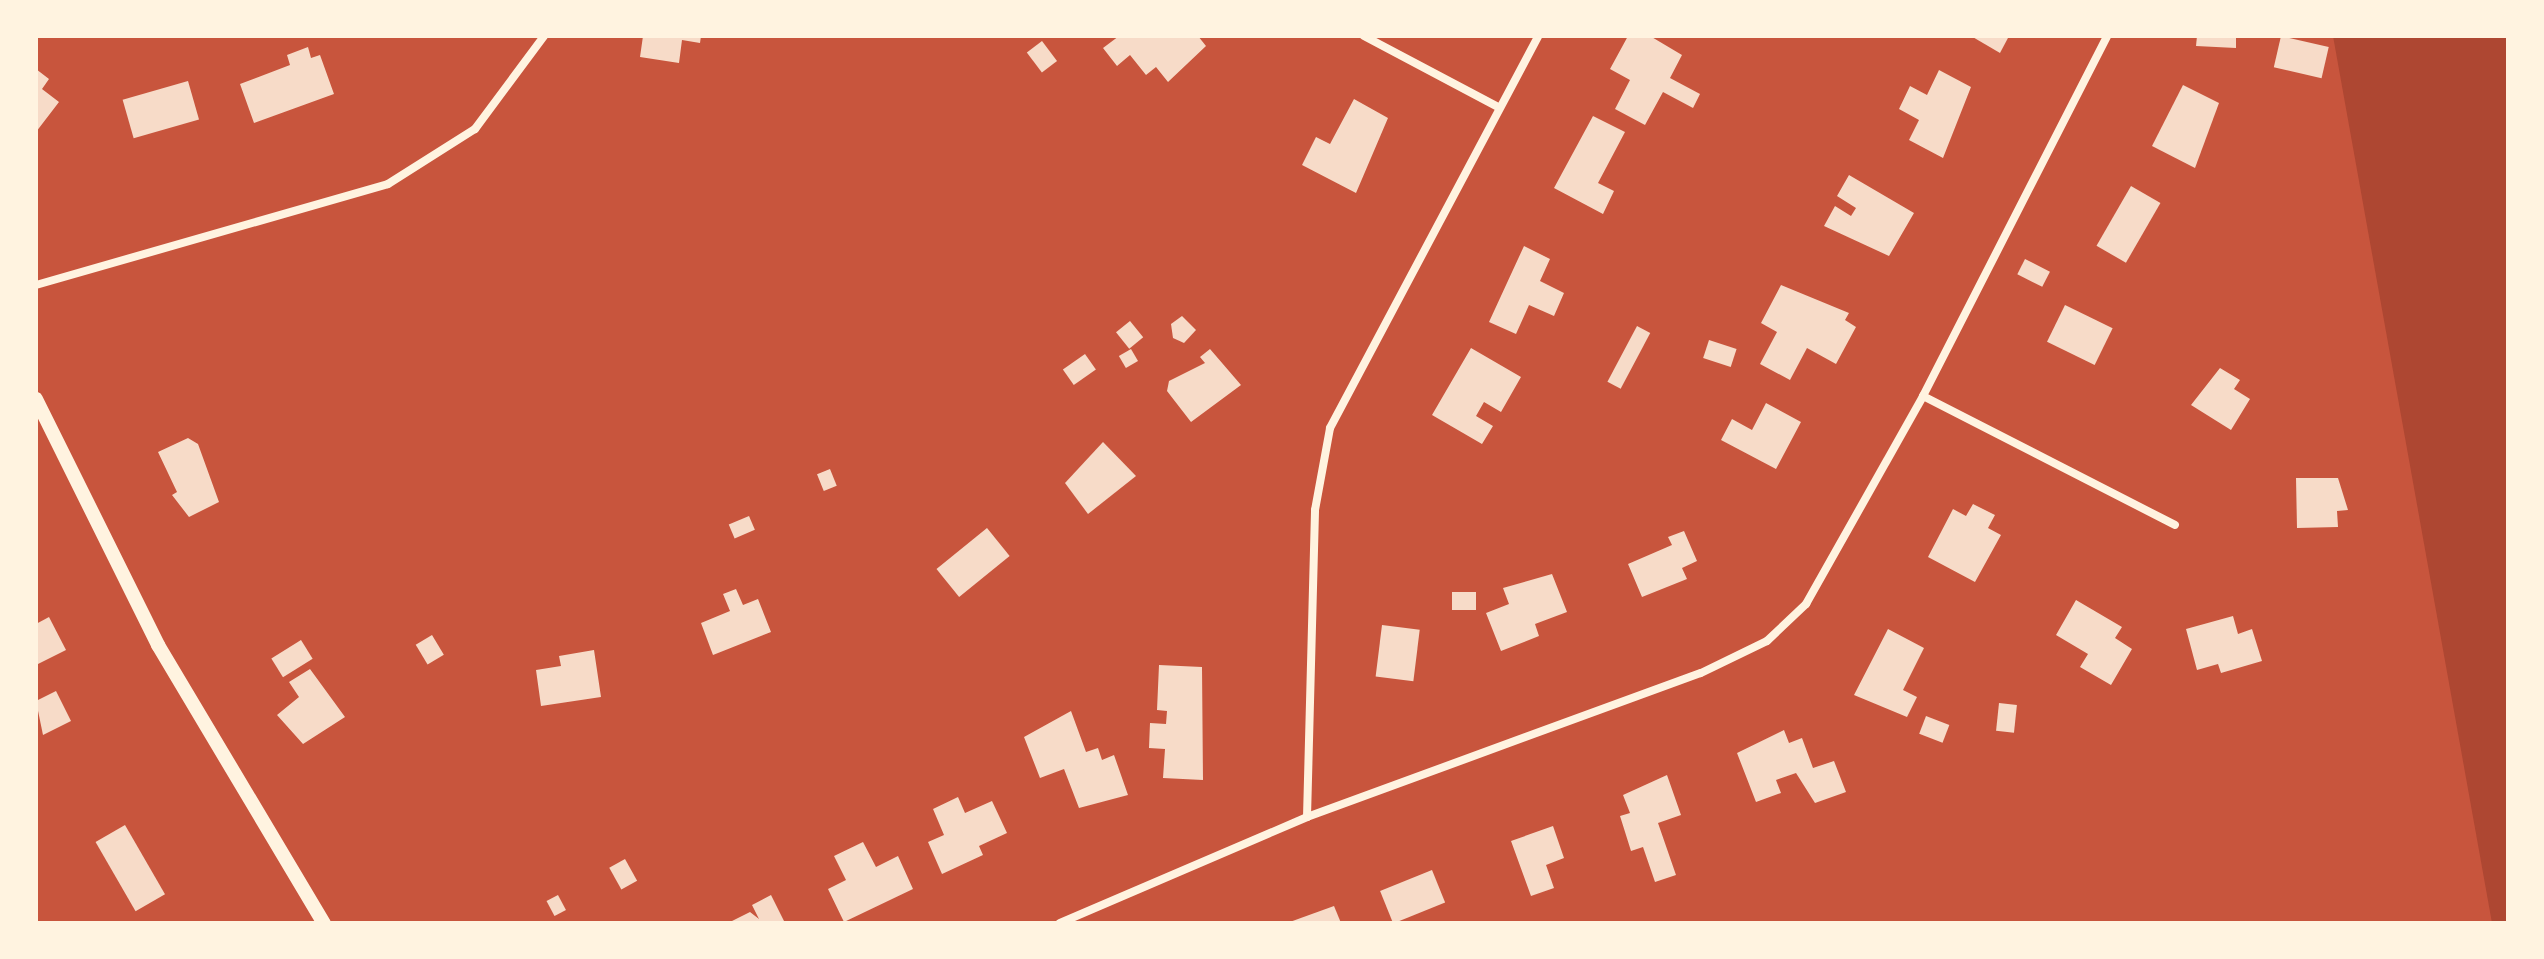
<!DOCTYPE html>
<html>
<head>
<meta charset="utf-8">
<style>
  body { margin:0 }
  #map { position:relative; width:2544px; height:959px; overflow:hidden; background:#c8553d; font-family:Poppins,sans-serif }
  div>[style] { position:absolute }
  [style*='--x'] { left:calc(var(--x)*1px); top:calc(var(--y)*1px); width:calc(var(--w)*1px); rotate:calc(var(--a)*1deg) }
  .green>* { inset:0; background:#ae4732 }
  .building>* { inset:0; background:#f7dbc8; transform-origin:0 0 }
  .minor>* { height:8px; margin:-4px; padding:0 4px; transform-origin:4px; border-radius:4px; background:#fff3e0 }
  .tertiary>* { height:14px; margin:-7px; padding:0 7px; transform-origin:7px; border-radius:7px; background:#fff3e0 }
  span { translate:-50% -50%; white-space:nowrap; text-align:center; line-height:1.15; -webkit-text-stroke:8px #fff3e0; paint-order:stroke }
  .frame { position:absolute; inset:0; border:38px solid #fff3e0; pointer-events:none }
</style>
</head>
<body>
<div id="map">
  <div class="green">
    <div style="clip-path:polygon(2333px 36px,2508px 36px,2508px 923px,2492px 923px)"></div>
  </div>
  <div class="building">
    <div style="clip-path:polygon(643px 36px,701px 36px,700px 43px,682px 40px,679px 63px,640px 57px)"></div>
    <div style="clip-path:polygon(1119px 36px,1198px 36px,1206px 46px,1168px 82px,1156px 67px,1146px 75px,1130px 55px,1117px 66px,1103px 48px)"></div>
    <div style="clip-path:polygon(1628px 36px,1650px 36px,1682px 55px,1670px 78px,1700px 94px,1693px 108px,1663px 92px,1645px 125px,1615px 109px,1630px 80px,1610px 69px)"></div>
    <div style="clip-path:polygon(1971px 36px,2009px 36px,2000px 53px)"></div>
    <div style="clip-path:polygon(2197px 36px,2236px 36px,2236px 48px,2196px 46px)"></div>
    <div style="left:2281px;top:36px;width:49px;height:32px;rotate:13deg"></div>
    <div style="left:1042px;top:41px;width:25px;height:19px;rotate:53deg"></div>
    <div style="clip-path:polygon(308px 47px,311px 58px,320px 55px,334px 94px,254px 123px,240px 84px,290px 65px,287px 55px)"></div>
    <div style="clip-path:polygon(36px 69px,49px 79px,42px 89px,59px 102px,36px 132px)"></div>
    <div style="clip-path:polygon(1939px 70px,1971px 87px,1943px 158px,1909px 140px,1919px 120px,1899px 109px,1910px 86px,1927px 95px)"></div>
    <div style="left:188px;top:81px;width:40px;height:68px;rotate:74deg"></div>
    <div style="clip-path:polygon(2183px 85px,2219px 103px,2195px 168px,2152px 146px)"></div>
    <div style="clip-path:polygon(1354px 99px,1388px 118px,1356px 193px,1302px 165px,1316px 137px,1330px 144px)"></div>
    <div style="clip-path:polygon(1593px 116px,1625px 132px,1598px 183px,1614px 191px,1603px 214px,1554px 188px)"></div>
    <div style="clip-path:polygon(1849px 175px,1914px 213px,1889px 256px,1824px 226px,1835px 206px,1851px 216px,1856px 208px,1837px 196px)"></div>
    <div style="left:2131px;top:186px;width:34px;height:69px;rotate:30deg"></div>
    <div style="clip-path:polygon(1524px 246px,1550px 259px,1540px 281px,1564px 293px,1554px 316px,1529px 305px,1516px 334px,1489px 322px)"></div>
    <div style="left:2025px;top:259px;width:28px;height:17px;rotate:27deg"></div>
    <div style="clip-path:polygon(1781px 285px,1849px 313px,1845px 320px,1856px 327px,1836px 364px,1807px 348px,1790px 380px,1760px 364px,1777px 332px,1761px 323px)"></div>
    <div style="left:2065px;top:305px;width:53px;height:41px;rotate:26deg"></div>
    <div style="clip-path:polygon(1182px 316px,1196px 330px,1184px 343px,1173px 338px,1171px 324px)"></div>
    <div style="left:1130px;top:321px;width:21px;height:18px;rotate:51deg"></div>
    <div style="left:1637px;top:326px;width:15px;height:63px;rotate:28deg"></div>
    <div style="left:1709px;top:340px;width:29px;height:19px;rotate:18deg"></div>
    <div style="clip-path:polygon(1471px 348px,1521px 377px,1501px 412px,1484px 402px,1476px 416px,1493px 426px,1482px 444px,1432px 415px)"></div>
    <div style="left:1131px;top:349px;width:14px;height:14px;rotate:60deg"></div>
    <div style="clip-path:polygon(1210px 349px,1241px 385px,1191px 422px,1167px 391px,1169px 381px,1205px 363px,1200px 357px)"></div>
    <div style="left:1085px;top:354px;width:19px;height:27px;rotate:55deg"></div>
    <div style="clip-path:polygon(2220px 368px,2240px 380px,2234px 389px,2250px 399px,2231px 430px,2191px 405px)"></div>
    <div style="clip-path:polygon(1766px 403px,1801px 422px,1776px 469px,1721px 440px,1732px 419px,1752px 430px)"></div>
    <div style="clip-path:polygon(188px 438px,198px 444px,219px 502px,189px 517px,172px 495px,177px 492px,158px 452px)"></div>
    <div style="clip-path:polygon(1103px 442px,1136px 476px,1088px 514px,1065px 483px)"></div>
    <div style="left:830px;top:469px;width:18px;height:14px;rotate:68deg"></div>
    <div style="clip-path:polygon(2296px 478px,2338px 478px,2348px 510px,2337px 511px,2338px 527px,2297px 528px)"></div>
    <div style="clip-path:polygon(1973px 504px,1995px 515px,1988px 528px,2001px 535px,1975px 582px,1928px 557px,1953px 509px,1966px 516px)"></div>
    <div style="left:749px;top:516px;width:15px;height:22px;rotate:67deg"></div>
    <div style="left:987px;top:528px;width:36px;height:65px;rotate:51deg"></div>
    <div style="clip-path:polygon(1684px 531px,1697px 561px,1682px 568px,1687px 579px,1642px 597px,1628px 564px,1672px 545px,1668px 537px)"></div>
    <div style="clip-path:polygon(1552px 574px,1567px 612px,1535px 624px,1539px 636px,1501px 651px,1486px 613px,1509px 604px,1503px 588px)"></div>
    <div style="clip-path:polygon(736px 589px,743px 605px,758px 599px,771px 632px,713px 655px,701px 623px,730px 611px,723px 594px)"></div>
    <div style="left:1452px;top:592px;width:24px;height:18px"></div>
    <div style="clip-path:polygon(2076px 600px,2122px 627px,2115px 638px,2132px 649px,2111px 685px,2080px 667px,2088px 654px,2056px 635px)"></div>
    <div style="clip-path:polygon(2233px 616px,2238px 634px,2252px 629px,2262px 661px,2221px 673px,2218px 664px,2197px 670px,2186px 629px)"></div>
    <div style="clip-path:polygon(49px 617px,66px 650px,36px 665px,36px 624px)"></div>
    <div style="left:1382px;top:625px;width:38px;height:52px;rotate:7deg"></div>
    <div style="clip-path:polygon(1888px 629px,1924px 648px,1903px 690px,1917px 697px,1907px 717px,1854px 695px)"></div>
    <div style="left:432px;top:635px;width:23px;height:19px;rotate:59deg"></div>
    <div style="left:301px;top:640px;width:22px;height:35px;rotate:58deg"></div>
    <div style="clip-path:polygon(594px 650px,601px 697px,541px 706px,536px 670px,561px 666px,559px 656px)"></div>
    <div style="clip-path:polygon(1159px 665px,1202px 667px,1203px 780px,1163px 778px,1165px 749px,1149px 748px,1150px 723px,1166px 724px,1167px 711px,1157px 710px)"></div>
    <div style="clip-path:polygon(310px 669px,345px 717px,303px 744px,277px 715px,299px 697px,289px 682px)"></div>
    <div style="clip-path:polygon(56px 691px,71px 721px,43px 735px,36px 701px)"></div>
    <div style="left:1999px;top:703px;width:18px;height:28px;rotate:6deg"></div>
    <div style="clip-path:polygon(1071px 711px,1086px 752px,1098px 748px,1102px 760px,1114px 755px,1128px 795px,1079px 808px,1064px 769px,1040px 778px,1024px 737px)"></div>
    <div style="left:1926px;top:716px;width:25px;height:19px;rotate:21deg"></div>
    <div style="clip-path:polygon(1784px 730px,1789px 743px,1802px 738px,1813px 768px,1834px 761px,1846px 792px,1815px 803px,1796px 773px,1776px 780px,1781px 793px,1756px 802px,1737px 753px)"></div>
    <div style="clip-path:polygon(1667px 775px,1681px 815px,1658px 823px,1676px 875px,1655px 882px,1643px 847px,1631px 851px,1620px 816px,1630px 813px,1623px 795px)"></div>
    <div style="clip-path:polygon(958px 797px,965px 813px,992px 801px,1007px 833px,979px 846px,983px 855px,942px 874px,928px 842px,944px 835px,933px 809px)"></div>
    <div style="left:125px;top:825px;width:80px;height:34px;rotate:60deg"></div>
    <div style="clip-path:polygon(1553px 826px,1564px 858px,1546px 865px,1554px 888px,1531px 896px,1511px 841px)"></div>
    <div style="clip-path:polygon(863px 842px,876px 867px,898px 856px,913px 889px,844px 922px,828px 889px,846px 880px,834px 856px)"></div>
    <div style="left:625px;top:859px;width:25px;height:18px;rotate:61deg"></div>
    <div style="left:1432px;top:870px;width:35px;height:56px;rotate:68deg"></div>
    <div style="left:558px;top:895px;width:17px;height:13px;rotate:62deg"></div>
    <div style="clip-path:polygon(771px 895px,785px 923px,728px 923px,750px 912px,759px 919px,752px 905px)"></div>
    <div style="clip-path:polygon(1334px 906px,1341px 923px,1287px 923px)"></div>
  </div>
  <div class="minor">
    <div style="--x:1364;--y:36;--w:152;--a:27.9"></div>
    <div style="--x:36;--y:285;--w:366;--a:-16"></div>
    <div style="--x:388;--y:184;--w:103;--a:-32.3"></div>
    <div style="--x:475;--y:129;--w:116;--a:-53.4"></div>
    <div style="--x:1923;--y:396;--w:283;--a:27.1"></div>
    <div style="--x:1307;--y:817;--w:307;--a:-88.5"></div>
    <div style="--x:1315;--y:510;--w:83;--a:-79.6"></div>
    <div style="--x:1330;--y:428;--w:444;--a:-62"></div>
    <div style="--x:1060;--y:923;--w:269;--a:-23.2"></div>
    <div style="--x:1307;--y:817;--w:419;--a:-20.1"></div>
    <div style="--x:1701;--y:673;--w:73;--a:-25.9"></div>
    <div style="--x:1767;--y:641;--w:54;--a:-43.5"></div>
    <div style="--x:1806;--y:604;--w:239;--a:-60.6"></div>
    <div style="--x:1923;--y:396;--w:404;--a:-62.9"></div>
  </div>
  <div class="tertiary">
    <div style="--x:36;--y:399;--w:275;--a:63.6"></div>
    <div style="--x:158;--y:645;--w:324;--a:59.2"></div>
  </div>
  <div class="frame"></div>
</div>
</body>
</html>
